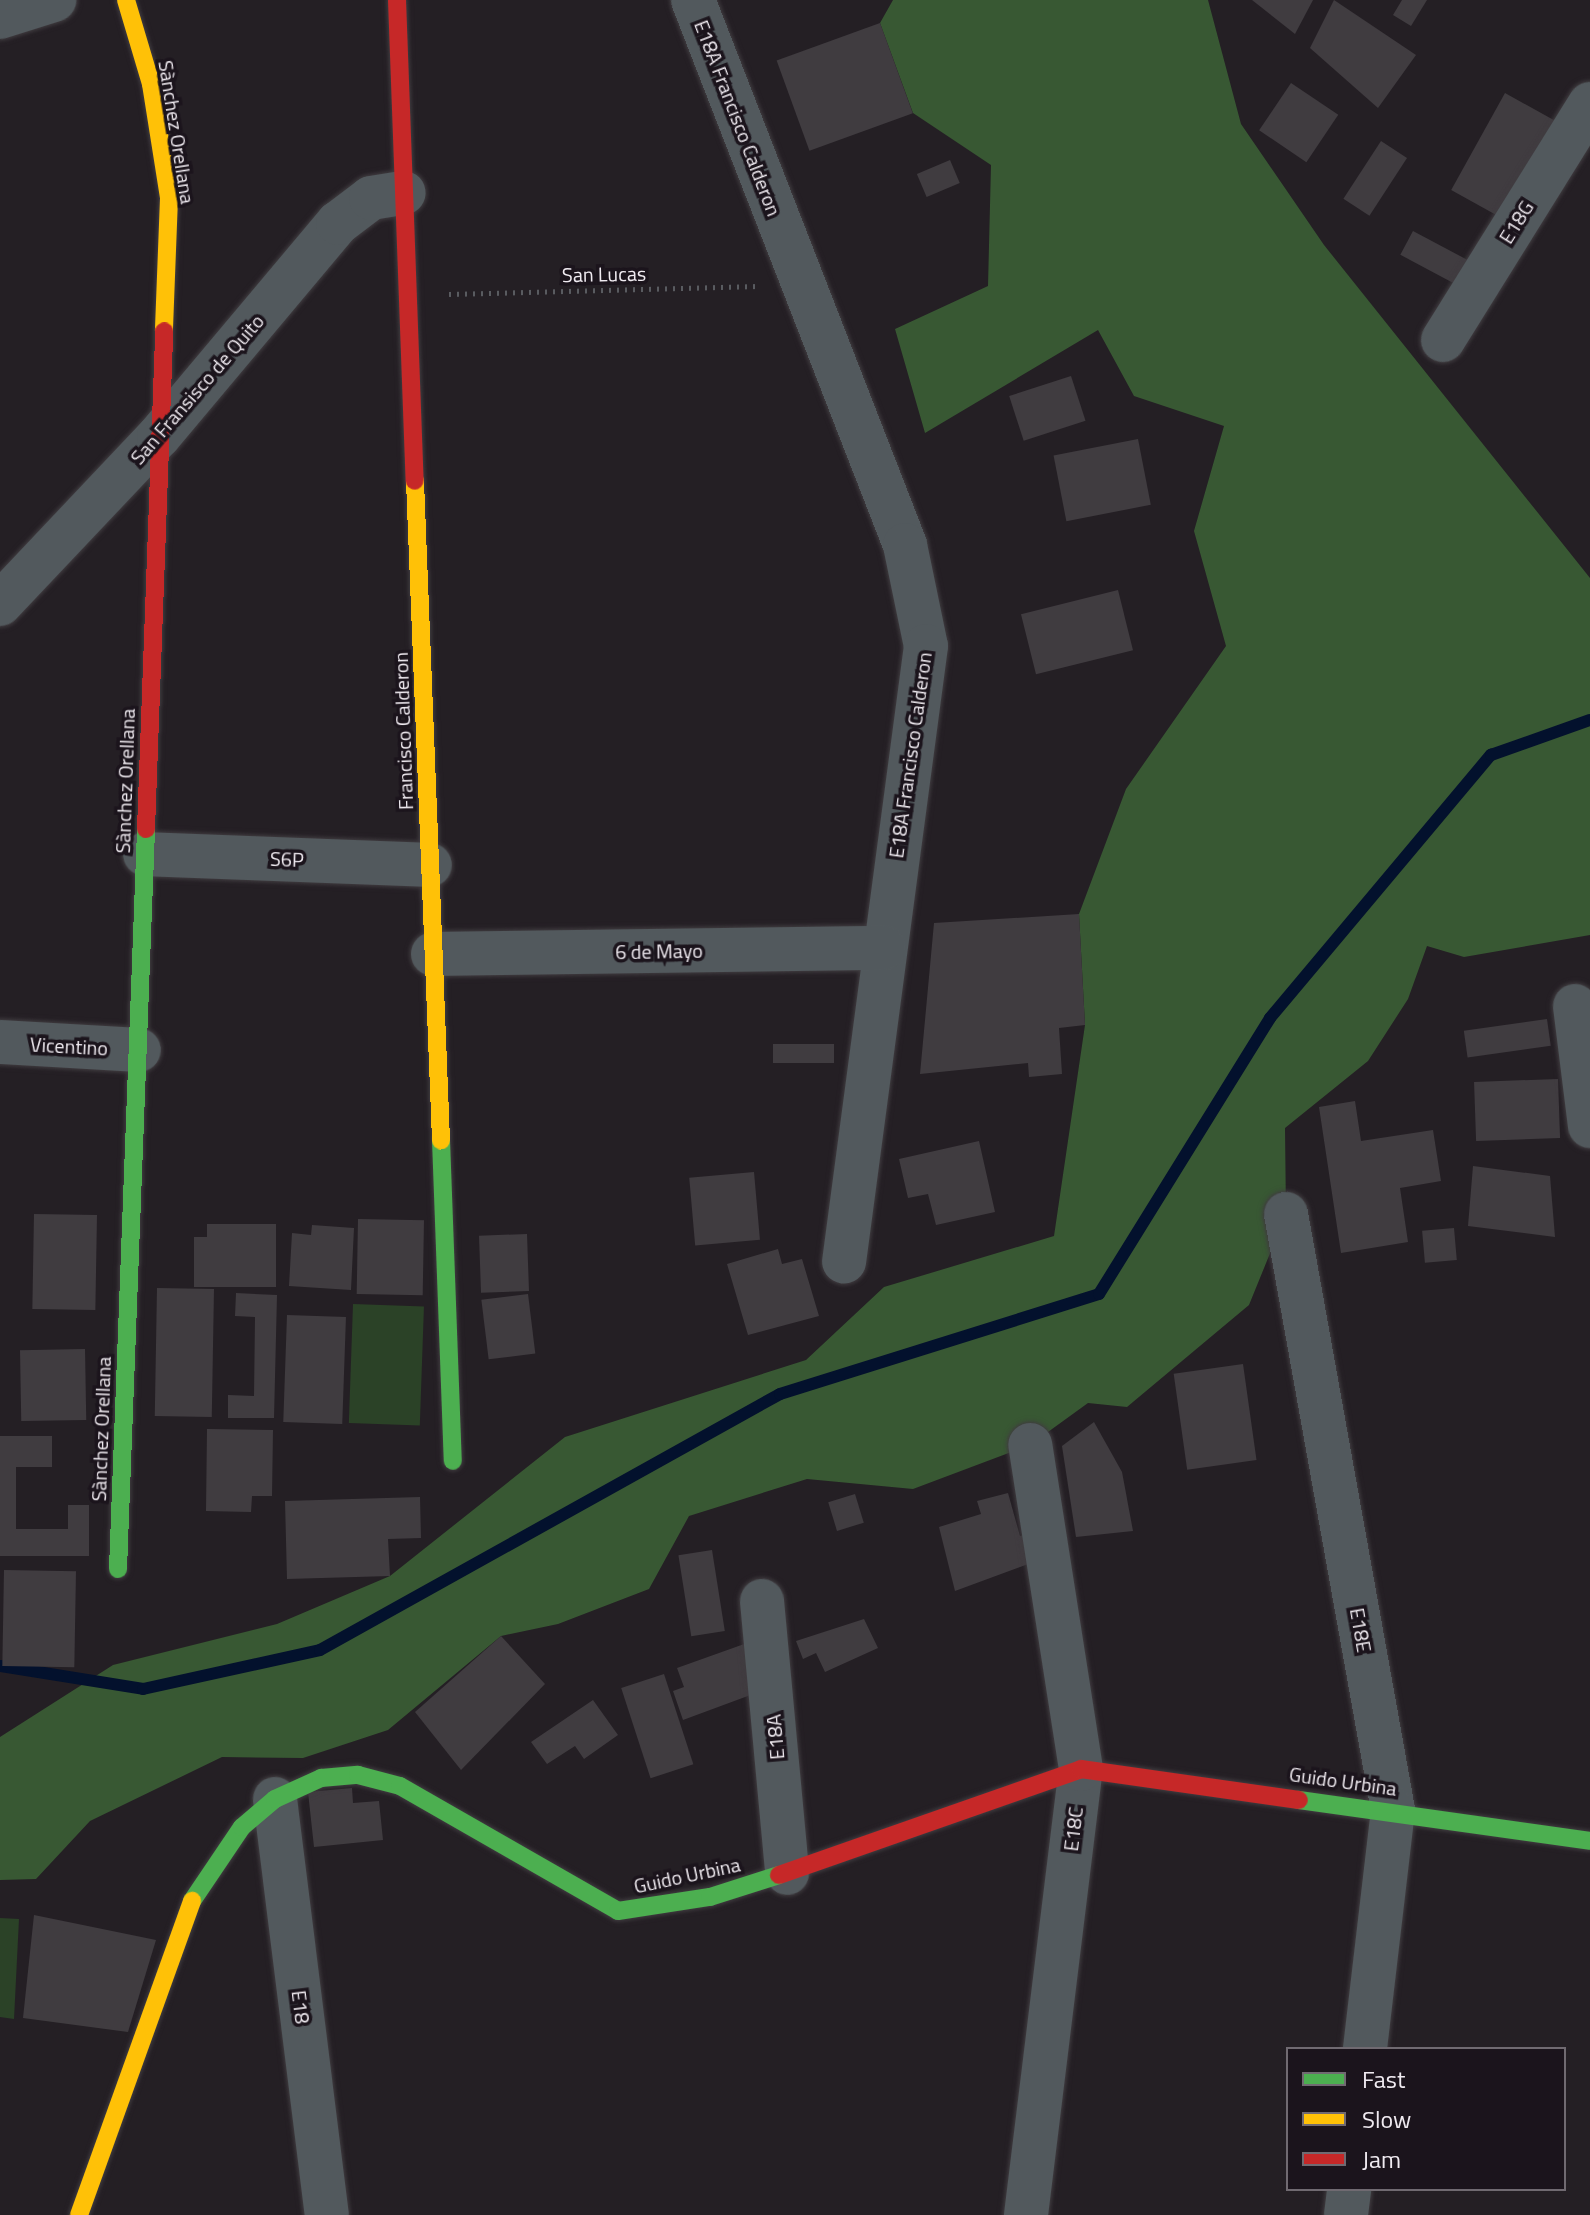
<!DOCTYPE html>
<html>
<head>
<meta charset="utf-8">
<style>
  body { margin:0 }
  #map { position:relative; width:1590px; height:2215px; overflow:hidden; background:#241f24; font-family:"Titillium Web",sans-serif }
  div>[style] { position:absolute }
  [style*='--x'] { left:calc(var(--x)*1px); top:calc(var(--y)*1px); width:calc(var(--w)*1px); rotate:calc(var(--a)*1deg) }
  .green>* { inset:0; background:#2b4227; transform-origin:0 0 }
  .forest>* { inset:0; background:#385833 }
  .stream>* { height:12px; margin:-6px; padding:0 6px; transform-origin:6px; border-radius:6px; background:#03112d }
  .building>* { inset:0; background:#403c40; transform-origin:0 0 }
  .path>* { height:5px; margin-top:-2.5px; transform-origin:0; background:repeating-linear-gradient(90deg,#595b60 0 2px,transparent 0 8px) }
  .roads { filter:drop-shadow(0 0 2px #403c40) drop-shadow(0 0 2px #403c40) }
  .street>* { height:44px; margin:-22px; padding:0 22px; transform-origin:22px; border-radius:22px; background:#52595d }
  .fast>* { height:18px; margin:-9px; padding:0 9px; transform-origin:9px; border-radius:9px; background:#4caf50 }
  .slow>* { height:18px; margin:-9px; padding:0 9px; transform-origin:9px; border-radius:9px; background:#ffc107 }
  .jam>* { height:18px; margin:-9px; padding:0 9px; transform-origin:9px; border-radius:9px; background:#c62828 }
  span { translate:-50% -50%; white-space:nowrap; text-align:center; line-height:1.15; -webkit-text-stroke:7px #1b141c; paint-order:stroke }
  .street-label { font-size:20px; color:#f0ebf1 }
  .legend { position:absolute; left:1286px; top:2047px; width:280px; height:144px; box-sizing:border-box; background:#1b141c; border:2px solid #706a71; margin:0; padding:10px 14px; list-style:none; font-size:24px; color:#f0ebf1 }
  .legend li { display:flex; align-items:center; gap:16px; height:40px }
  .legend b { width:40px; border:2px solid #706a71 }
</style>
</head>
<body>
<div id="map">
  <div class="green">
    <div style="left:353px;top:1304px;width:71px;height:119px;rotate:2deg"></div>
    <div style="clip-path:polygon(0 1918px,19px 1919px,14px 2019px,0 2017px)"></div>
  </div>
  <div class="forest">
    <div style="clip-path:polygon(893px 0,1208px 0,1241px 124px,1324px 245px,1590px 578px,1590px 935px,1464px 957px,1427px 946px,1408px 999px,1368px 1061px,1285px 1128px,1286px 1214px,1249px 1305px,1127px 1407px,1088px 1403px,1030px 1445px,913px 1489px,807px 1479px,689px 1516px,649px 1589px,558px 1624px,501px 1636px,388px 1730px,303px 1758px,222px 1757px,90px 1821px,36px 1879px,0 1880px,0 1737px,113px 1665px,277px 1624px,390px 1576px,565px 1437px,806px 1360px,884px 1287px,1054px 1236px,1085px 1025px,1079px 914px,1126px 789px,1226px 646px,1194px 531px,1224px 426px,1134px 396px,1098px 330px,925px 433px,895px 329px,988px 286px,991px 165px,913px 113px,880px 23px)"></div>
  </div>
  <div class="stream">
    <div style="--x:0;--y:1666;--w:145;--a:9.1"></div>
    <div style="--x:143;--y:1689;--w:181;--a:-12.4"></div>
    <div style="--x:320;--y:1650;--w:526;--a:-29.1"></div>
    <div style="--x:780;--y:1394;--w:334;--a:-17.4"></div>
    <div style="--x:1099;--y:1294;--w:325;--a:-58.2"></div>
    <div style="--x:1270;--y:1018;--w:344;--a:-50"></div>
    <div style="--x:1491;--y:755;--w:105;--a:-19.5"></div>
  </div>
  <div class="building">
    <div style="clip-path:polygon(1252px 0,1313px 0,1295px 34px)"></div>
    <div style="clip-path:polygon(1334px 0,1416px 55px,1378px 108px,1310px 48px)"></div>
    <div style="clip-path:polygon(1402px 0,1427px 0,1411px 26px,1393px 15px)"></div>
    <div style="left:880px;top:23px;width:96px;height:110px;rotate:70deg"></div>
    <div style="left:1291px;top:83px;width:57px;height:57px;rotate:34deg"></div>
    <div style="left:1505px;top:93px;width:68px;height:111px;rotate:29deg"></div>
    <div style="left:1381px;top:141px;width:31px;height:69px;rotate:33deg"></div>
    <div style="left:950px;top:160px;width:25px;height:36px;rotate:67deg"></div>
    <div style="left:1413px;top:231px;width:79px;height:27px;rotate:28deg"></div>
    <div style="left:1071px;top:376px;width:47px;height:65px;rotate:72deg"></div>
    <div style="left:1138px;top:439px;width:67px;height:86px;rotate:79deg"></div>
    <div style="left:1118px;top:590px;width:62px;height:100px;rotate:76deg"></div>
    <div style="clip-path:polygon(1079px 914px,1085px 1025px,1059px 1028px,1062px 1074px,1029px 1077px,1028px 1063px,920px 1074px,934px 923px)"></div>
    <div style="left:1547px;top:1019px;width:27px;height:84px;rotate:82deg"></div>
    <div style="left:834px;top:1044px;width:19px;height:61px;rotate:90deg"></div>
    <div style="left:1558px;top:1079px;width:59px;height:84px;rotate:88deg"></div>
    <div style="clip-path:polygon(1355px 1101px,1361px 1141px,1433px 1130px,1441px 1181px,1400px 1188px,1408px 1242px,1341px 1253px,1319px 1107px)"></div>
    <div style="clip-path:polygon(979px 1141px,995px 1212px,936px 1225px,928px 1194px,908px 1198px,899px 1159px)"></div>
    <div style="clip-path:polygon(1473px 1166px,1550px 1176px,1555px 1237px,1468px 1226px)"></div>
    <div style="left:754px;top:1172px;width:68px;height:65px;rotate:85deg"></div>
    <div style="left:34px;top:1214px;width:63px;height:95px;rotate:1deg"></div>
    <div style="left:358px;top:1219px;width:66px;height:75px;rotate:1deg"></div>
    <div style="clip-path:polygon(207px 1224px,276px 1224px,276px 1287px,194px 1287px,194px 1237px,207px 1237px)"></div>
    <div style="clip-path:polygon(312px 1225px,354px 1228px,351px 1290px,289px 1286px,292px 1233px,311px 1235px)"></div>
    <div style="left:1454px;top:1228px;width:32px;height:32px;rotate:85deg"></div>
    <div style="left:527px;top:1234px;width:57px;height:48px;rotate:88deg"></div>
    <div style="clip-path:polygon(778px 1249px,782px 1264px,802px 1259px,819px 1316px,748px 1335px,727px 1264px)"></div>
    <div style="left:157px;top:1288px;width:57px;height:128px;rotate:1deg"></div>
    <div style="clip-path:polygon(236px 1293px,277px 1295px,274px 1418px,228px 1418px,228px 1395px,254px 1396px,255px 1317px,235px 1316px)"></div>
    <div style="left:528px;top:1294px;width:60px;height:47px;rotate:83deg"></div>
    <div style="left:287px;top:1315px;width:59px;height:107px;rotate:2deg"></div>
    <div style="left:85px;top:1349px;width:71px;height:65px;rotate:89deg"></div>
    <div style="left:1243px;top:1364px;width:97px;height:70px;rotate:82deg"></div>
    <div style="clip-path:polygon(1094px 1422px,1122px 1472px,1133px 1531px,1076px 1537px,1062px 1446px)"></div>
    <div style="clip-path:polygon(207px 1429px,273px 1430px,272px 1496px,252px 1496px,251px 1512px,206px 1511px)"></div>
    <div style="clip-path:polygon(0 1436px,52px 1436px,52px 1467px,16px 1467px,16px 1529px,68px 1529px,68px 1505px,89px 1505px,89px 1556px,0 1556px)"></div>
    <div style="clip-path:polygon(1008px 1493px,1020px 1536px,1031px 1534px,1039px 1560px,955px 1591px,939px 1527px,981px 1514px,977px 1501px)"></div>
    <div style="left:855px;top:1494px;width:30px;height:28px;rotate:73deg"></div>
    <div style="clip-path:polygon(420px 1497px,421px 1538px,388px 1539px,390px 1576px,287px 1579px,285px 1501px)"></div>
    <div style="left:712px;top:1550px;width:82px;height:34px;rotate:81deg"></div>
    <div style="left:4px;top:1570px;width:72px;height:96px;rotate:1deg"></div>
    <div style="clip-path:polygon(864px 1619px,878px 1648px,825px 1672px,816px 1653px,803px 1659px,796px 1641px)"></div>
    <div style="clip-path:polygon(501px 1636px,545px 1684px,461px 1770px,415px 1712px)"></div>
    <div style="clip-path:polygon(747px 1643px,764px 1690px,683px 1720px,673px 1691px,684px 1687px,677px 1668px)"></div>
    <div style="left:664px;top:1674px;width:95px;height:45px;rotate:72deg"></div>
    <div style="clip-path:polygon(593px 1700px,618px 1735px,584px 1759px,575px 1746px,547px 1764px,531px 1742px)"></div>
    <div style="clip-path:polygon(352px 1788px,353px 1803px,379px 1801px,383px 1840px,314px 1847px,308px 1792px)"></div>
    <div style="clip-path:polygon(34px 1915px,156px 1940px,128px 2032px,23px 2018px)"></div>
  </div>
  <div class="path">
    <div style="--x:449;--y:294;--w:310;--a:-1.5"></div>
  </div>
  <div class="roads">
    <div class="street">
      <div style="--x:693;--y:0;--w:585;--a:68.74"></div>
      <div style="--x:905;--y:545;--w:103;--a:78.3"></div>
      <div style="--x:926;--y:646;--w:621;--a:97.58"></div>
      <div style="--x:0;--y:17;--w:57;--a:-17.5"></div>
      <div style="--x:1443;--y:340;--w:278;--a:-58.1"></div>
      <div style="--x:0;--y:604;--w:231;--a:-46.6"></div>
      <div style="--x:159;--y:436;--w:278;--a:-50"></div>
      <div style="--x:338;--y:223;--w:41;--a:-37.1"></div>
      <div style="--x:371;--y:198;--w:33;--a:-9"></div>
      <div style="--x:145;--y:854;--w:285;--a:2.2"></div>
      <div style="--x:433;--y:954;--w:451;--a:-0.8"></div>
      <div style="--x:1575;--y:1006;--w:121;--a:82.9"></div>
      <div style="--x:0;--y:1042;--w:139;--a:3.3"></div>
      <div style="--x:1286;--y:1214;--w:606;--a:79.82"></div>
      <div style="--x:1393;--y:1810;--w:241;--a:96.7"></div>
      <div style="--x:762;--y:1601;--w:273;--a:84.7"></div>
      <div style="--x:275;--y:1799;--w:419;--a:82.9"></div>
      <div style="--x:1026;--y:2215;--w:449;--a:-83"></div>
      <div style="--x:1081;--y:1769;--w:328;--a:-98.9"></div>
      <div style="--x:1346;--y:2215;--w:26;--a:-83"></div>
    </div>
    <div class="fast">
      <div style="--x:441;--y:1140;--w:321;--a:87.9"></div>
      <div style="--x:118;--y:1569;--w:741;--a:-87.83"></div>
      <div style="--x:1299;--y:1800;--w:294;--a:8"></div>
      <div style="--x:192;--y:1901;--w:89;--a:-56"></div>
      <div style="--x:242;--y:1827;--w:43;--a:-40.3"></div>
      <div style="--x:275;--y:1799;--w:51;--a:-24.5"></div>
      <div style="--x:321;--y:1778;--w:37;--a:-5"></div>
      <div style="--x:358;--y:1775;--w:43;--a:14.7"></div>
      <div style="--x:400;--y:1786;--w:251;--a:29.8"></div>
      <div style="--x:618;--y:1911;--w:93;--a:-8.7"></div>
      <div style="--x:710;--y:1897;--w:72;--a:-17.7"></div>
    </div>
    <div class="slow">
      <div style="--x:126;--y:0;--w:88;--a:73.4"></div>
      <div style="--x:151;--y:84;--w:115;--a:81"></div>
      <div style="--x:169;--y:198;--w:133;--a:92.2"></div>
      <div style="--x:415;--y:481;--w:660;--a:87.74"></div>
      <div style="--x:79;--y:2215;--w:334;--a:-70.2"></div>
    </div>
    <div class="jam">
      <div style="--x:397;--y:0;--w:481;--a:87.9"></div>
      <div style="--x:146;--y:829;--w:498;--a:-87.9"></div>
      <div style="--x:779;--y:1875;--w:320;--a:-19.3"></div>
      <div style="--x:1081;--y:1769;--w:220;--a:8.1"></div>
    </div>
  </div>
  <div class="street-label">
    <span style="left:738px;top:118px;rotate:69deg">E18A Francisco Calderon</span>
    <span style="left:177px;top:132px;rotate:81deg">Sànchez Orellana</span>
    <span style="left:1516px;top:222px;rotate:-58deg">E18G</span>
    <span style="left:604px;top:274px;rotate:-1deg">San Lucas</span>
    <span style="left:197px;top:389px;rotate:-49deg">San Fransisco de Quito</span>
    <span style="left:403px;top:731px;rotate:-92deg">Francisco Calderon</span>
    <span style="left:910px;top:755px;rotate:-82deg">E18A Francisco Calderon</span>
    <span style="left:125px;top:781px;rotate:-88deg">Sànchez Orellana</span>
    <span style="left:287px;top:859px;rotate:2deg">S6P</span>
    <span style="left:659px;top:951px;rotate:-1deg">6 de Mayo</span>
    <span style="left:69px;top:1046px;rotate:3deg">Vicentino</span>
    <span style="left:101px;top:1429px;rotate:-88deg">Sànchez Orellana</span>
    <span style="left:1361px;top:1630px;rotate:80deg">E18E</span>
    <span style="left:775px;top:1737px;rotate:-95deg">E18A</span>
    <span style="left:1343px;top:1781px;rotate:8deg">Guido Urbina</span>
    <span style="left:1073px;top:1829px;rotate:-83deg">E18C</span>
    <span style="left:687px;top:1875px;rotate:-12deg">Guido Urbina</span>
    <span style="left:301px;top:2007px;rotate:83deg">E18</span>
  </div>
  <ul class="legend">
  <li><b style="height:10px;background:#4caf50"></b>Fast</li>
  <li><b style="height:10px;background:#ffc107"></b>Slow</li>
  <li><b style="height:10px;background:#c62828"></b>Jam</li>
  </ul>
</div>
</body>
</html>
